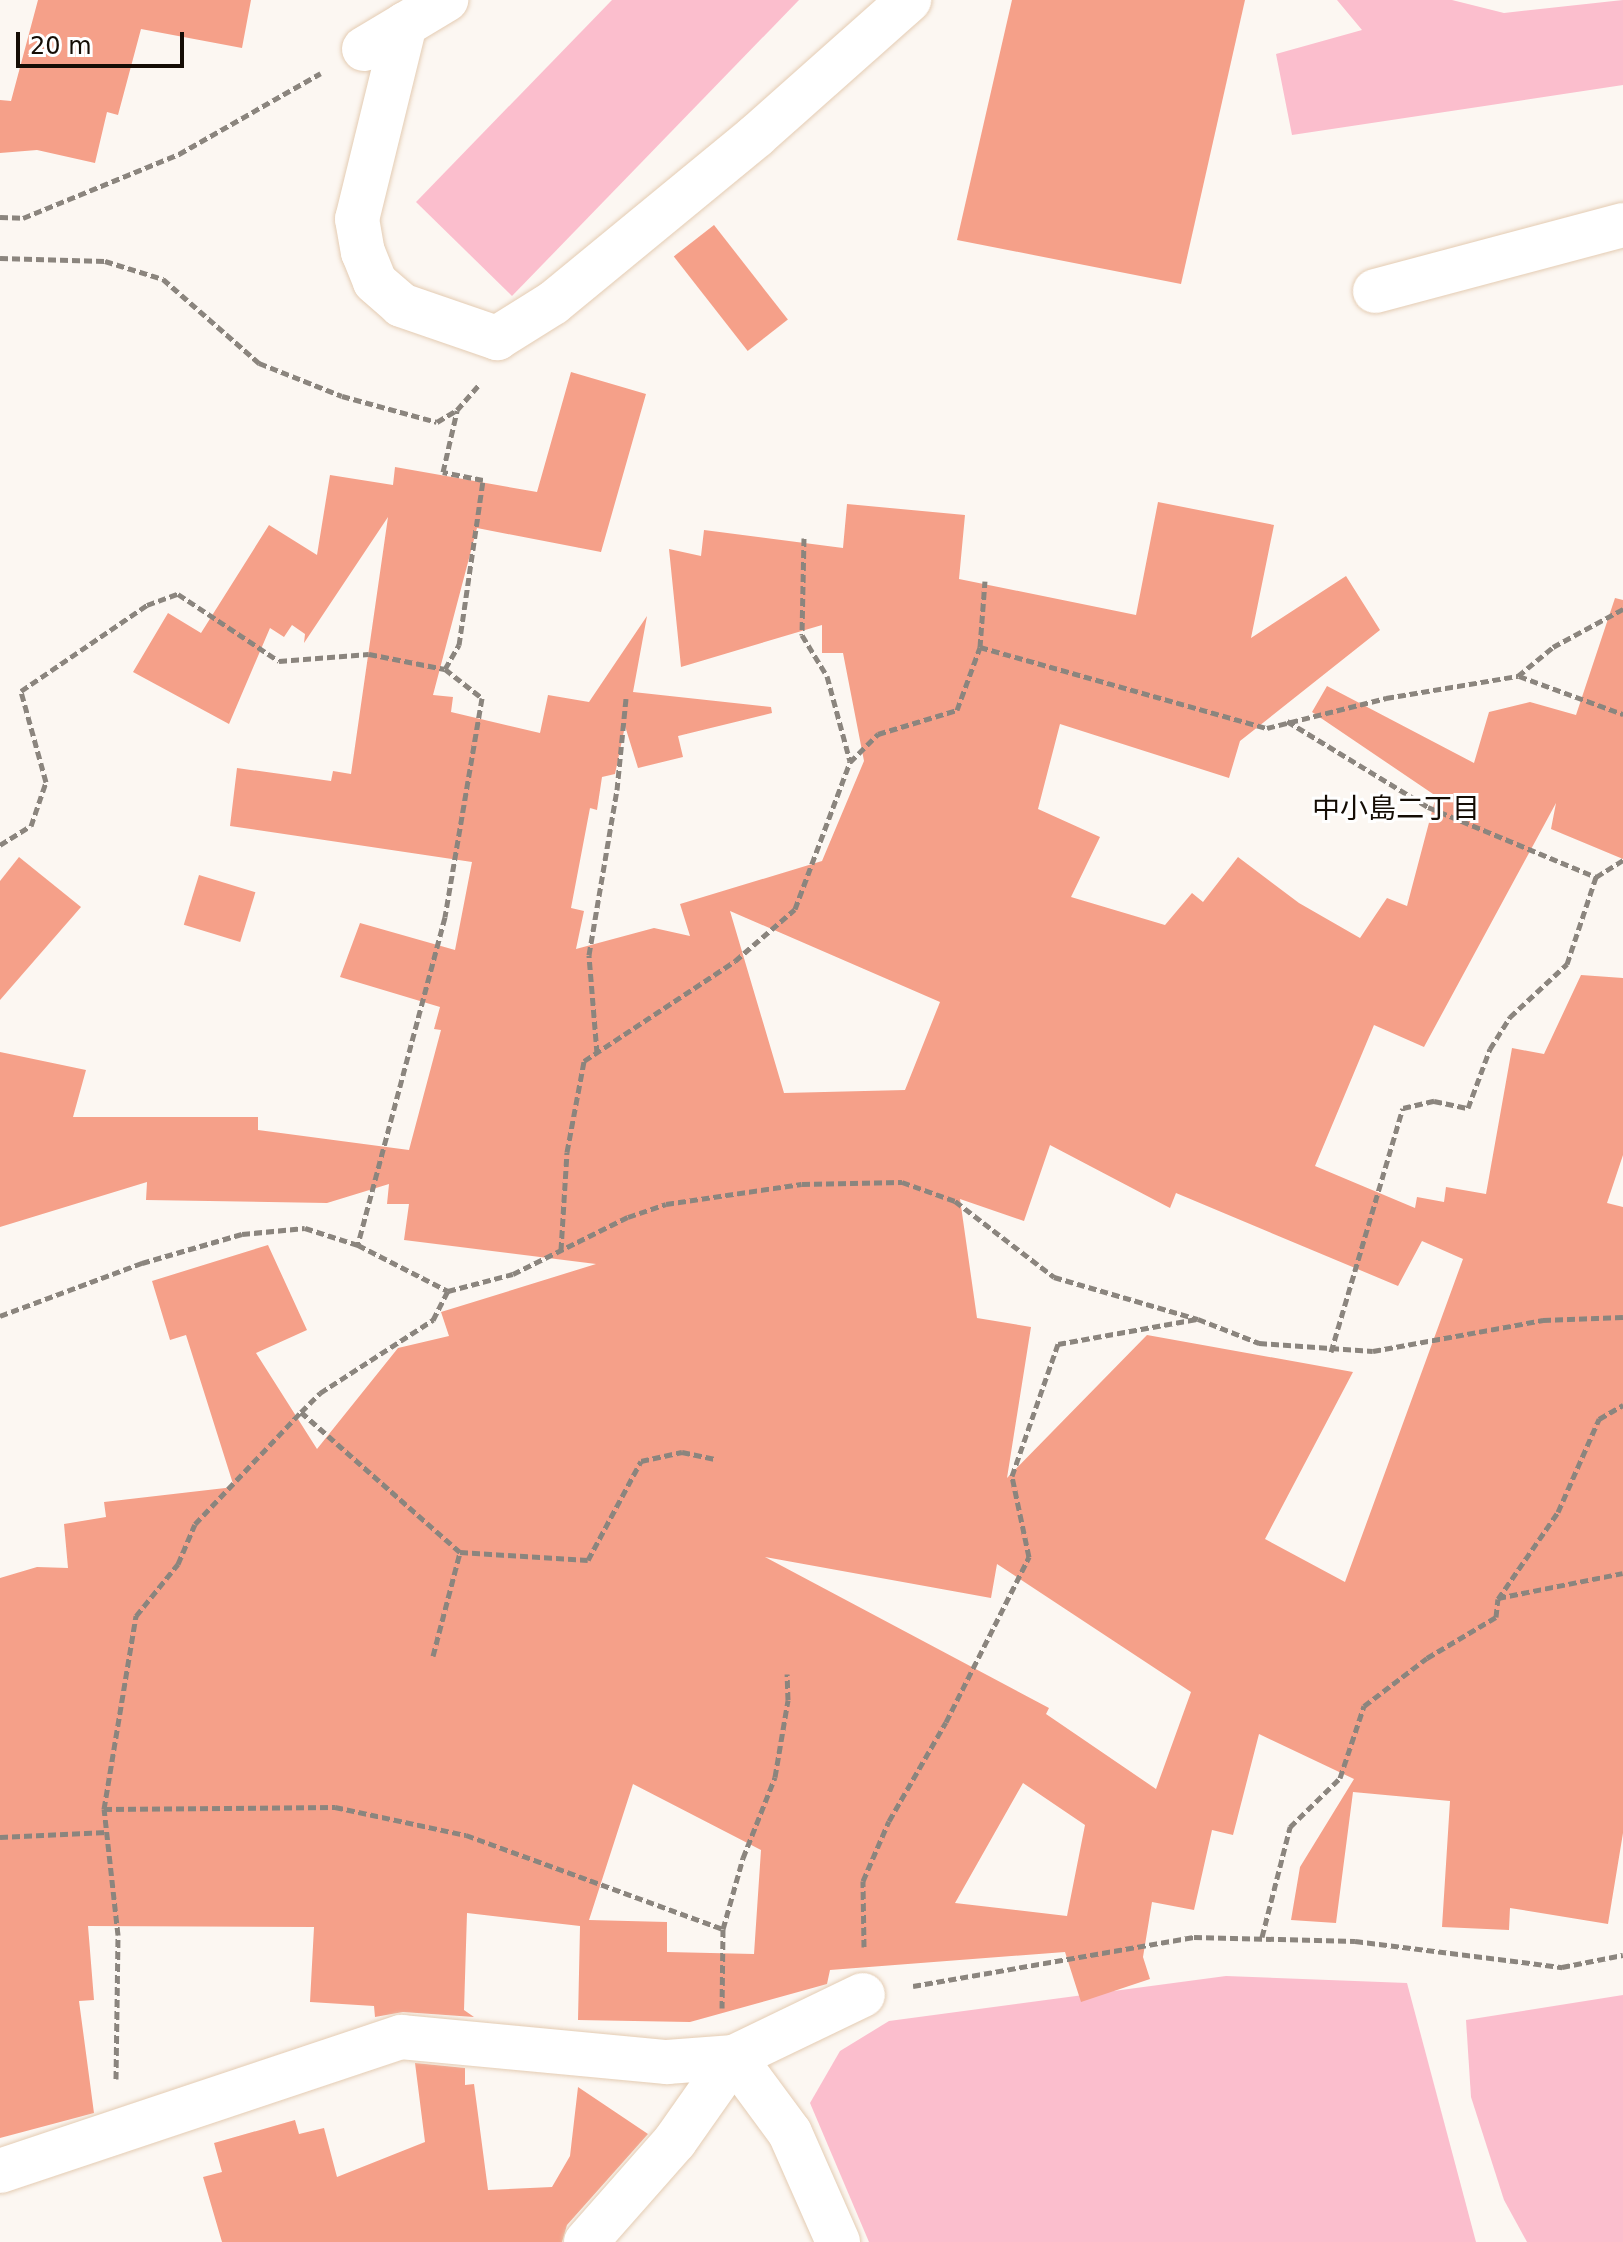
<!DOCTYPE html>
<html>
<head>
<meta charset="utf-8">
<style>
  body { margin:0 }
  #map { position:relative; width:1623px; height:2242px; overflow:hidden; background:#fcf7f2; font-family:"DejaVu Sans","Noto Sans JP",sans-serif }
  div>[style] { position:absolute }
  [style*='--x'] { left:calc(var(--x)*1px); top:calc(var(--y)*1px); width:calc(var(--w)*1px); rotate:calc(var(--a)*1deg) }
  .green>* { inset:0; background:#fbbecd }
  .building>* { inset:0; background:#f5a089; transform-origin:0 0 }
  .path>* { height:5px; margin-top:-2.5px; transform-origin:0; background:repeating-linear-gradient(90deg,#8b857e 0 8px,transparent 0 12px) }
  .roads { filter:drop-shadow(0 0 2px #e4ccb3) drop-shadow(0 0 2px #e4ccb3) }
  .minor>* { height:44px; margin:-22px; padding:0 22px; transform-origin:22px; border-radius:22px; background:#fff }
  span { translate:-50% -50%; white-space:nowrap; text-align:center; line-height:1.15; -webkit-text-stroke:6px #fff; paint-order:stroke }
  .neighbourhood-label { font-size:28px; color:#150d05 }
  .scale { position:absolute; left:16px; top:32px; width:168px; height:36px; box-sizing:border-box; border:4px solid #150d05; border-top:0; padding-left:10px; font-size:24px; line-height:28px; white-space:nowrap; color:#150d05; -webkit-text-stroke:6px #fff; paint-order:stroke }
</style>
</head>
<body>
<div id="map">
  <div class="green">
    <div style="clip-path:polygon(612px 0,799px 0,512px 296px,416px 202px)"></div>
    <div style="clip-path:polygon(1337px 0,1452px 0,1504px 13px,1623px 0,1623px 85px,1292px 135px,1276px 54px,1362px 30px)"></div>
    <div style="clip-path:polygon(1226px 1976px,1407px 1983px,1476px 2242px,869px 2242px,810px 2103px,840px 2051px,889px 2021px)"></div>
    <div style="clip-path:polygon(1623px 1995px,1623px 2242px,1527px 2242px,1504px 2200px,1471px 2097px,1466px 2020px)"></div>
  </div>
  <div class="building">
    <div style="clip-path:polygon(38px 0,251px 0,242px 48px,141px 29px,118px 115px,107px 112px,95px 163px,37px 150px,0 153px,0 100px,11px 101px)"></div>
    <div style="clip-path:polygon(1012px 0,1245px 0,1181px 284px,957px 240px)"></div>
    <div style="left:714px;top:225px;width:120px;height:51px;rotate:52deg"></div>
    <div style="clip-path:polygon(evenodd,571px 372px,646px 394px,601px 552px,477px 528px,433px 695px,453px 697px,451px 712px,540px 733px,548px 695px,589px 702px,647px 616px,633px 692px,771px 707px,772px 713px,678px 736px,683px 757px,638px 768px,625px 726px,615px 774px,602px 777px,597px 810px,590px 808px,571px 908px,584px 911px,576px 949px,654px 928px,690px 936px,680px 904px,822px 861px,864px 761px,843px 653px,822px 653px,822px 625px,681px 667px,669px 549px,701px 556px,704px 530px,843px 548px,847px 504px,965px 515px,959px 579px,1136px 615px,1158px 502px,1274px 525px,1251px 638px,1346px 576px,1380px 630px,1240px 741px,1229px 778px,1060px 724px,1038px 809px,1100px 837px,1071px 897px,1165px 925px,1192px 893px,1203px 902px,1238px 857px,1299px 903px,1360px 938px,1387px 898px,1407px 906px,1436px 796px,1312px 712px,1327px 686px,1474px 763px,1489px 712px,1530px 702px,1576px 715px,1615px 598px,1623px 600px,1623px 859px,1551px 829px,1556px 803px,1424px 1047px,1374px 1025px,1315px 1166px,1415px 1208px,1417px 1197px,1444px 1202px,1446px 1187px,1486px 1194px,1512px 1048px,1544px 1054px,1581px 975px,1623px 978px,1623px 1155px,1607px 1203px,1623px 1207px,1623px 1833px,1608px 1924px,1510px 1908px,1509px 1930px,1442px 1927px,1450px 1801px,1353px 1792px,1336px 1923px,1291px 1920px,1300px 1867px,1354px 1779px,1259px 1734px,1233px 1835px,1212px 1830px,1194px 1910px,1152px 1902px,1143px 1957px,1150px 1979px,1081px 2002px,1065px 1952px,830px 1970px,827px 1984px,690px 2022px,578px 2020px,580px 1926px,467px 1913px,464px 2010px,474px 2017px,403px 2012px,375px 2017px,374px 2006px,310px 2002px,314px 1927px,88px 1926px,94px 2000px,79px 2001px,94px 2113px,0 2138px,0 1578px,37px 1567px,68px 1568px,64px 1524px,106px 1517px,104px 1502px,234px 1487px,186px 1335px,170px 1340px,152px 1281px,268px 1245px,307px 1330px,256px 1353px,317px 1449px,398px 1348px,449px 1336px,441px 1312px,596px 1264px,404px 1240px,409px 1204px,387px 1204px,389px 1184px,327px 1203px,146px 1200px,147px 1182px,0 1227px,0 1052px,86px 1070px,73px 1117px,258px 1117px,258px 1130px,409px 1150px,441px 1030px,434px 1029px,440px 1007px,340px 977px,360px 923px,455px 950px,472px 862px,230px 826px,237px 768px,331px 781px,333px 771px,351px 774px,388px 517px,304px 643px,305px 634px,292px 625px,284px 637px,270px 628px,229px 724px,133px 672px,168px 613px,201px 633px,269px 525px,317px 555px,330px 475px,393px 485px,395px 467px,537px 492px,571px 372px,730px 911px,940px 1002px,905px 1090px,784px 1093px,730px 911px,571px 372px,1050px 1145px,1170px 1208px,1176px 1193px,1398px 1286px,1422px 1241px,1463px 1259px,1345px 1582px,1265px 1539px,1353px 1372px,1147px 1335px,1007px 1478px,1031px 1327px,977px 1318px,960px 1199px,1024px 1221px,1050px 1145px,571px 372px,765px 1557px,991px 1598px,997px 1564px,1191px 1692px,1156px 1789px,1046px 1714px,1049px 1708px,765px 1557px,571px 372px,1023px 1783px,1085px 1825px,1067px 1916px,955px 1903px,1023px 1783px,571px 372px,633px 1784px,761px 1850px,754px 1954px,667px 1952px,667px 1922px,589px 1920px,633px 1784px)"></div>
    <div style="clip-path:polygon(19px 857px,81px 907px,0 1000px,0 881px)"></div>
    <div style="left:199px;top:875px;width:59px;height:52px;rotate:17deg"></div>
    <div style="clip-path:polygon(415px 2063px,465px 2068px,465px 2085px,474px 2084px,488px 2190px,552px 2187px,570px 2156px,578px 2087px,648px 2134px,567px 2225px,562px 2242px,222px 2242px,203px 2177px,222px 2172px,214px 2143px,295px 2120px,299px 2134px,324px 2128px,337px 2177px,425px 2142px)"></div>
  </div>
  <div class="path">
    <div style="--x:0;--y:217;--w:23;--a:2"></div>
    <div style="--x:23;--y:218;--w:169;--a:-22.3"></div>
    <div style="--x:179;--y:154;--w:163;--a:-29.7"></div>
    <div style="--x:0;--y:258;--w:105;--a:1.6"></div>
    <div style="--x:105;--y:261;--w:61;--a:17.2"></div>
    <div style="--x:163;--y:279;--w:128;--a:41.2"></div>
    <div style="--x:259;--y:363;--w:89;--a:21.7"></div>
    <div style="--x:342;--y:396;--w:98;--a:15.3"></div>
    <div style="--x:437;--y:422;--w:23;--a:-31"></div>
    <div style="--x:457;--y:410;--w:35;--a:-49"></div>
    <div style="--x:804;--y:538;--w:97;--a:91.2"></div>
    <div style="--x:802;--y:635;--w:48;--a:58.6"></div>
    <div style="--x:827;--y:676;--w:88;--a:74.9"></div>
    <div style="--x:980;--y:647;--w:66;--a:-85.7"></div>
    <div style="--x:445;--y:669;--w:28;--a:-60"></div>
    <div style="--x:459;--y:645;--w:167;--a:-81.7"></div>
    <div style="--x:483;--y:480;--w:41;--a:-168.7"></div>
    <div style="--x:443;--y:472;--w:63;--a:-77.1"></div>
    <div style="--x:1519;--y:676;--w:111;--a:20.1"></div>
    <div style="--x:1287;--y:721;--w:165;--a:31.4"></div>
    <div style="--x:1428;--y:807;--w:182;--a:22.6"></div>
    <div style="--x:0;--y:845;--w:36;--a:-32"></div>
    <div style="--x:31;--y:826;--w:46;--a:-71.2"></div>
    <div style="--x:46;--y:782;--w:94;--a:-105.4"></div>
    <div style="--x:21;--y:691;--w:153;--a:-34.3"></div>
    <div style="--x:147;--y:605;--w:33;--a:-20"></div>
    <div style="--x:178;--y:594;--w:121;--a:33.6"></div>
    <div style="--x:279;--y:661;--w:90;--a:-4.4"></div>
    <div style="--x:369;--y:654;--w:77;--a:11.2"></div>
    <div style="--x:445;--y:669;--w:47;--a:38.1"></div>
    <div style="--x:482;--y:698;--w:222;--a:99.6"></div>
    <div style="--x:445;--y:917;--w:339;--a:104.9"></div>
    <div style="--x:597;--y:1053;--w:98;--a:-94.7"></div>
    <div style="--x:589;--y:955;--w:167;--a:-80.4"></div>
    <div style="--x:617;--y:790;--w:92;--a:-84.4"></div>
    <div style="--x:561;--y:1250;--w:98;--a:-86.5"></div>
    <div style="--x:567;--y:1152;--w:93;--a:-79.4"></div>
    <div style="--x:584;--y:1061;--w:181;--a:-33.5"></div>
    <div style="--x:735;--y:961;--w:79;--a:-40.9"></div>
    <div style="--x:795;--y:909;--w:157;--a:-69.5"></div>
    <div style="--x:850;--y:762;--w:40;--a:-45"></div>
    <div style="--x:878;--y:734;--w:83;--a:-16.9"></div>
    <div style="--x:957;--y:710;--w:67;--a:-69.9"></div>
    <div style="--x:980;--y:647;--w:298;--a:15.8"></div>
    <div style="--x:1267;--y:728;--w:123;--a:-14.1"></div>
    <div style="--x:1386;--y:698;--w:134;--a:-9.5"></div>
    <div style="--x:1518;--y:676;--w:45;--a:-39.6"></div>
    <div style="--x:1553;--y:647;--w:80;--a:-28.5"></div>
    <div style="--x:0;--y:1316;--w:152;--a:-20.5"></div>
    <div style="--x:142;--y:1263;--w:104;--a:-16.2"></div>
    <div style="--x:242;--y:1234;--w:63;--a:-5.4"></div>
    <div style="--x:305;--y:1228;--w:56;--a:17.8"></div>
    <div style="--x:358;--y:1245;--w:101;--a:27.1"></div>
    <div style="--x:448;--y:1291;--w:67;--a:-14.7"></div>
    <div style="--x:513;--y:1274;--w:128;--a:-26.4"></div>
    <div style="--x:628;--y:1217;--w:40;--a:-18.9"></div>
    <div style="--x:666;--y:1204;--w:137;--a:-8.4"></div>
    <div style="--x:802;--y:1184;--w:100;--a:-1.1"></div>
    <div style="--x:902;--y:1182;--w:56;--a:19.7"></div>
    <div style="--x:955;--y:1201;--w:125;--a:37.5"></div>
    <div style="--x:1054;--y:1277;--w:150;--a:16.3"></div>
    <div style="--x:1198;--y:1319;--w:66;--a:21.5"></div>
    <div style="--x:1259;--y:1343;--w:114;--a:4"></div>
    <div style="--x:1373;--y:1351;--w:173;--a:-10.3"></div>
    <div style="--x:1543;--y:1320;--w:80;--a:-2.1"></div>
    <div style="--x:1331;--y:1352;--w:254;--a:-73.6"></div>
    <div style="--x:1403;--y:1108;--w:32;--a:-13"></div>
    <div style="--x:1434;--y:1101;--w:35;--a:12"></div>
    <div style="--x:1468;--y:1108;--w:63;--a:-69.6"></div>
    <div style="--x:1490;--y:1049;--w:38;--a:-58"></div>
    <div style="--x:1510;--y:1017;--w:78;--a:-42.9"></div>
    <div style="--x:1567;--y:964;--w:92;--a:-71.6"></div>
    <div style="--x:1596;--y:877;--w:32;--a:-32"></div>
    <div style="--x:301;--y:1412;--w:212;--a:41.4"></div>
    <div style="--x:460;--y:1552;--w:128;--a:3.6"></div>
    <div style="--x:588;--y:1560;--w:112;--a:-61.8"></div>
    <div style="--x:641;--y:1461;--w:42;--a:-12.4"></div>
    <div style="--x:682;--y:1452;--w:35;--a:12"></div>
    <div style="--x:1498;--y:1598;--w:127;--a:-11.3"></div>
    <div style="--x:433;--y:1656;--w:107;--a:-75.4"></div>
    <div style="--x:104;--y:1809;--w:231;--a:-0.5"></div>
    <div style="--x:335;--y:1807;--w:134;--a:12.1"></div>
    <div style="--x:466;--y:1835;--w:274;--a:20.1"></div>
    <div style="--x:723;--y:1929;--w:79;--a:90.7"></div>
    <div style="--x:0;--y:1837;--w:107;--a:-2.7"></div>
    <div style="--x:723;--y:1929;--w:74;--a:-74.3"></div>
    <div style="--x:743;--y:1858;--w:87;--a:-68.4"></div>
    <div style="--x:775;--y:1777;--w:78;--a:-80.4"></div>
    <div style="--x:788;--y:1700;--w:26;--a:-92"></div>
    <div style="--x:1262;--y:1937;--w:114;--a:-75.7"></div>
    <div style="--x:1290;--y:1827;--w:70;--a:-44.4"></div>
    <div style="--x:1340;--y:1778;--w:76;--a:-71.6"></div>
    <div style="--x:1364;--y:1706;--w:79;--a:-37.3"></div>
    <div style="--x:1427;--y:1658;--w:80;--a:-30.7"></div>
    <div style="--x:1496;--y:1617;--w:18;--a:-84"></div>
    <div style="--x:1498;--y:1599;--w:106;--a:-55.4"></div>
    <div style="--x:1558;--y:1512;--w:102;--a:-66.2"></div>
    <div style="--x:1599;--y:1419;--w:28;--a:-30"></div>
    <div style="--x:864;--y:1947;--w:66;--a:-90.9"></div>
    <div style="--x:863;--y:1881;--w:65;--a:-66.6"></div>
    <div style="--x:889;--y:1821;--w:114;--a:-60.1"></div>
    <div style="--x:946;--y:1722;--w:185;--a:-63.3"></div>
    <div style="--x:1029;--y:1557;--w:83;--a:-101.9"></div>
    <div style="--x:1012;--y:1476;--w:140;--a:-70.8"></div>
    <div style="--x:1058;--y:1344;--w:141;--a:-10.2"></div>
    <div style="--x:913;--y:1986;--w:285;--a:-9.9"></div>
    <div style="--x:1194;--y:1937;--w:161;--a:1.4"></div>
    <div style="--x:1355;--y:1941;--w:209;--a:7.2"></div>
    <div style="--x:1562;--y:1967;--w:62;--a:-11.1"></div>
    <div style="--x:116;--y:2079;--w:144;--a:-89.2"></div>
    <div style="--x:118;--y:1935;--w:127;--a:-96.3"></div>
    <div style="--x:104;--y:1809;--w:196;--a:-80.6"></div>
    <div style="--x:136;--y:1616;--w:67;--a:-51.1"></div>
    <div style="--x:178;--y:1564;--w:43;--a:-67"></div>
    <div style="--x:195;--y:1524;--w:154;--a:-46.6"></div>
    <div style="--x:301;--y:1412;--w:27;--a:-45"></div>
    <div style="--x:320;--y:1393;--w:135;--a:-32.9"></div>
    <div style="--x:433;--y:1320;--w:33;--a:-63"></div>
  </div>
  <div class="roads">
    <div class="minor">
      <div style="--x:405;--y:24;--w:201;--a:103.8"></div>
      <div style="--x:357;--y:219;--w:34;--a:80"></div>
      <div style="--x:363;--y:252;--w:32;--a:68"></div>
      <div style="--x:375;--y:282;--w:35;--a:41"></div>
      <div style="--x:401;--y:305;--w:102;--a:19"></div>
      <div style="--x:497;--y:338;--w:66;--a:-32"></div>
      <div style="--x:553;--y:303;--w:263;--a:-39.4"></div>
      <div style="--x:756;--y:136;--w:205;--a:-41.6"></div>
      <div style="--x:364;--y:49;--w:96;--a:-30.9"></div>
      <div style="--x:1375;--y:291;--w:257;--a:-14.9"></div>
      <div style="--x:734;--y:2057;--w:94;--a:53.6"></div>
      <div style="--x:790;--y:2133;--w:119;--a:66.2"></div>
      <div style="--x:0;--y:2171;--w:423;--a:-18.5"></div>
      <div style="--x:401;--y:2037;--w:267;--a:5.4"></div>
      <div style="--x:667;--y:2062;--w:67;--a:-4.3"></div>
      <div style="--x:734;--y:2057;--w:143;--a:-25.7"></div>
      <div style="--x:586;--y:2242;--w:135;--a:-48.6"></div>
      <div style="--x:675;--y:2141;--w:103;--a:-54.9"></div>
    </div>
  </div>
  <div class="neighbourhood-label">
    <span style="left:1396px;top:809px">中小島二丁目</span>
  </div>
  <div class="scale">20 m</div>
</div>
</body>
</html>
